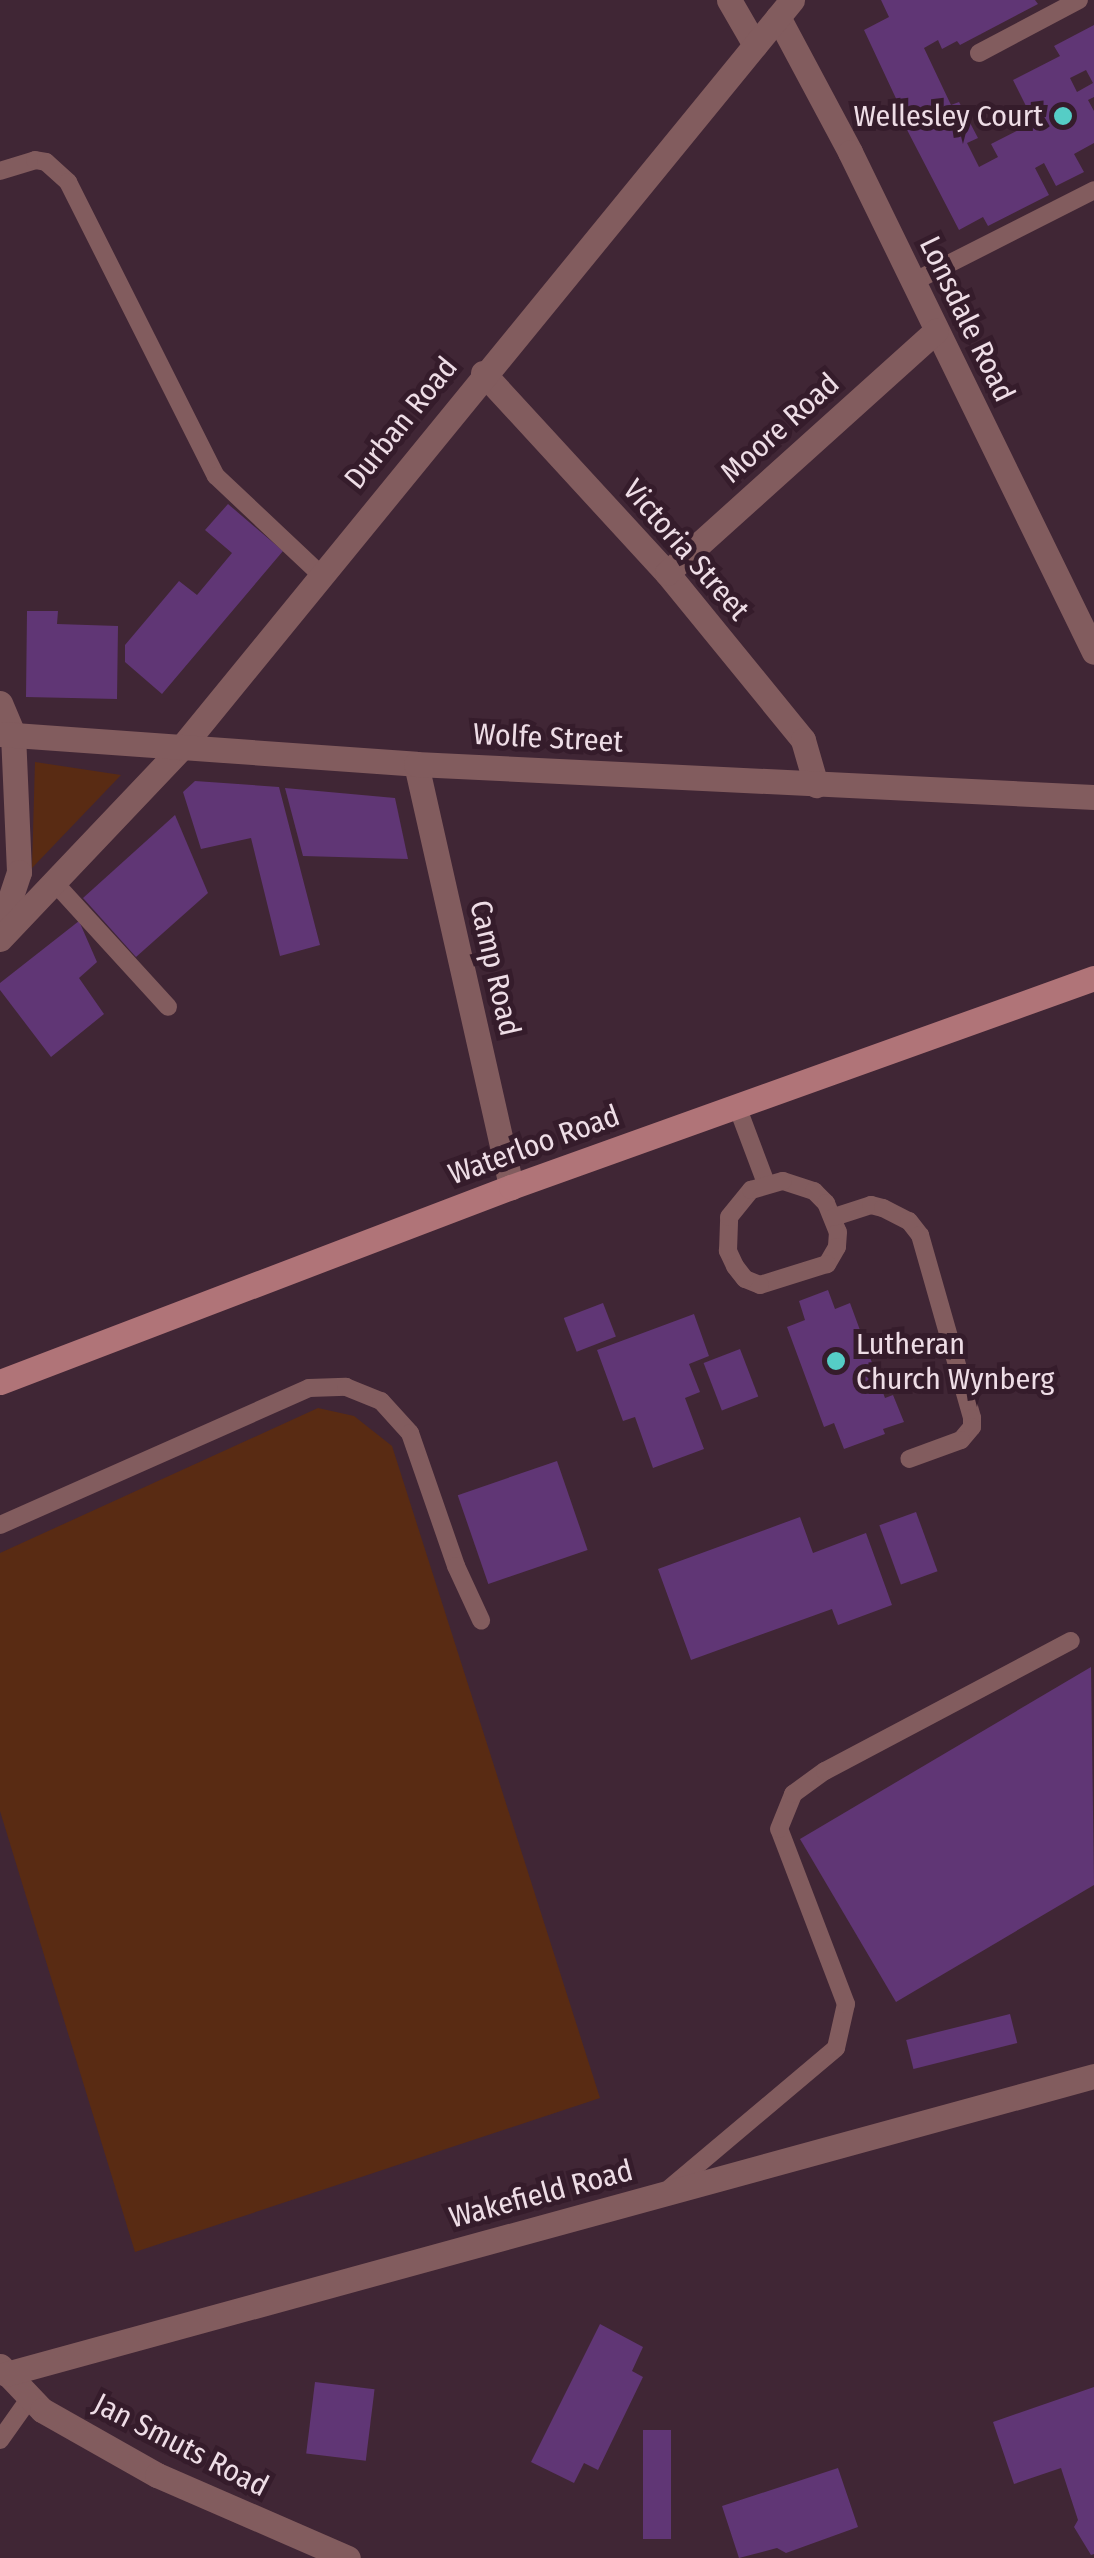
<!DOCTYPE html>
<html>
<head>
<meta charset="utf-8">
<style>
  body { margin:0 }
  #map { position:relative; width:1094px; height:2558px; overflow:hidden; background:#402635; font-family:"Fira Sans Condensed",sans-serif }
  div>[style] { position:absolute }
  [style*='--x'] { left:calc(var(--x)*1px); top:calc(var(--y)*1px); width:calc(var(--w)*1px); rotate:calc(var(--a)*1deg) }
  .green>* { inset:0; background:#592b13 }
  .building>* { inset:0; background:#603675; transform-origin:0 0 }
  .service>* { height:18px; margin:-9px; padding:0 9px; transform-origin:9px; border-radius:9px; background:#825c5e }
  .minor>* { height:25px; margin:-12.5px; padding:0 12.5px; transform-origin:12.5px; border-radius:12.5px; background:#825c5e }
  .tertiary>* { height:25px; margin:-12.5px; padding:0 12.5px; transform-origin:12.5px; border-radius:12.5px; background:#825c5e }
  .secondary>* { height:25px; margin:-12.5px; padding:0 12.5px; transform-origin:12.5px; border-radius:12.5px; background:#b07478 }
  .dots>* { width:28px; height:28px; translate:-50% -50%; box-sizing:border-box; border:5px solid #351c2b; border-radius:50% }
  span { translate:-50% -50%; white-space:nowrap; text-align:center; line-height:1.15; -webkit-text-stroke:10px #351c2b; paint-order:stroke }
  .poi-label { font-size:30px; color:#eedde6 }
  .right { translate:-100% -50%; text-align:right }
  .left { translate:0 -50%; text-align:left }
  .street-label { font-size:30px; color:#eedde6 }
</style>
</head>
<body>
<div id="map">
  <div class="green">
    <div style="clip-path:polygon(35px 762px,121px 775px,32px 868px)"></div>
    <div style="clip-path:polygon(318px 1408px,354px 1416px,392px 1446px,600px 2098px,135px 2252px,0 1811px,0 1553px)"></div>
  </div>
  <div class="building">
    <div style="clip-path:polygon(evenodd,881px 0,1035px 0,1038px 4px,960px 45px,957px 41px,942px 49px,938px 40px,924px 48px,951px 105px,959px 102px,978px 138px,967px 143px,979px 167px,998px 157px,991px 144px,1034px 122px,1013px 80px,1060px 56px,1054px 46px,1094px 25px,1094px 97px,1088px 100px,1094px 111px,1094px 143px,1074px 154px,1084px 172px,1056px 186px,1044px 163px,1035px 168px,1049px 195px,988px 226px,983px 217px,959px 230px,904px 124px,907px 122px,864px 30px,889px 17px,881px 0,1086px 70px,1093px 83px,1077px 92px,1070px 78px,1086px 70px)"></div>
    <div style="clip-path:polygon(228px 504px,283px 551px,162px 694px,125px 662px,125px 645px,179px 581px,197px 595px,232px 553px,205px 530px)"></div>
    <div style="clip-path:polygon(27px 611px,58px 611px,57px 624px,118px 626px,117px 699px,26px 697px)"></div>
    <div style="clip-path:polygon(195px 781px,279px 787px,320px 945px,280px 956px,251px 838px,201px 849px,183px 792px)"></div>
    <div style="clip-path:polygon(285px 788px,395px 798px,408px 859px,303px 856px)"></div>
    <div style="clip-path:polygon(175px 815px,208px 893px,136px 957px,83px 898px)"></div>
    <div style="clip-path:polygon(79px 921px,97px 962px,79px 978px,104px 1014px,51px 1057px,0 990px,0 983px)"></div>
    <div style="clip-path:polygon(828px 1290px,835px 1309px,850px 1303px,885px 1398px,893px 1395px,904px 1422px,883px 1429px,885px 1434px,844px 1449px,834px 1423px,824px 1427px,787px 1327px,805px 1320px,799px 1301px)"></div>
    <div style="left:603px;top:1303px;width:36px;height:42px;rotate:69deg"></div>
    <div style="clip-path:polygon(694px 1314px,709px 1356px,689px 1364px,700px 1392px,685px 1398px,704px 1449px,653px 1468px,635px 1417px,623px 1421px,597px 1350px)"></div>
    <div style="left:740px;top:1349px;width:51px;height:39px;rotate:69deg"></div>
    <div style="left:557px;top:1461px;width:94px;height:105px;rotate:71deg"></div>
    <div style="left:916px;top:1512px;width:63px;height:39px;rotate:70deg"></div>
    <div style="clip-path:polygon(800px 1517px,813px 1553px,866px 1533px,892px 1605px,838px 1625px,832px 1609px,691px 1660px,658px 1569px)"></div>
    <div style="clip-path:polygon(1091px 1667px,1094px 1885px,896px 2002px,800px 1839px)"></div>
    <div style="left:1010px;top:2014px;width:30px;height:107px;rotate:76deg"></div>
    <div style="clip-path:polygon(600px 2324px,643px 2347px,632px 2371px,643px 2377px,598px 2470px,584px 2463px,574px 2483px,531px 2462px)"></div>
    <div style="left:315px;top:2382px;width:60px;height:72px;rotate:7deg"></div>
    <div style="clip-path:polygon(1094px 2387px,1094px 2554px,1091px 2555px,1074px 2527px,1078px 2520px,1061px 2468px,1014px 2484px,993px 2422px)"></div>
    <div style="left:643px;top:2430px;width:28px;height:109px"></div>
    <div style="clip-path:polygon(838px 2468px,858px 2527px,786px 2553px,777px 2548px,739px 2558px,722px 2506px)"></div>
  </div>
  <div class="service">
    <div style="--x:979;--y:53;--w:113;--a:-27.9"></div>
    <div style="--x:0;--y:171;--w:37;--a:-17"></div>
    <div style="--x:35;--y:160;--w:11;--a:10"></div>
    <div style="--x:46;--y:162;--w:30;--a:42"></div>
    <div style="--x:68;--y:182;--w:329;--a:63.3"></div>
    <div style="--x:216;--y:476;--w:143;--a:43.3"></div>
    <div style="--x:913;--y:282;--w:203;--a:-26.9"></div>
    <div style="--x:54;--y:882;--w:169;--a:47.6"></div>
    <div style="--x:737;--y:1106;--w:82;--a:69.4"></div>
    <div style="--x:783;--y:1181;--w:33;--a:18"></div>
    <div style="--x:814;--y:1191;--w:17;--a:45"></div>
    <div style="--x:826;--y:1203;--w:31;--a:68"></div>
    <div style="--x:838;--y:1232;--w:15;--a:94"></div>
    <div style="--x:837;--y:1247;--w:20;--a:120"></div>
    <div style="--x:827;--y:1264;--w:70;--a:162.6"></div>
    <div style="--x:760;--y:1285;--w:16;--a:-158"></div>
    <div style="--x:745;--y:1279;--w:16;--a:-128"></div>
    <div style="--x:735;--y:1266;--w:17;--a:-115"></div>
    <div style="--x:728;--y:1251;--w:34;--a:-88"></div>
    <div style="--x:729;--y:1217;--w:35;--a:-51"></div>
    <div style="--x:751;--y:1190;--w:33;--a:-16"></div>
    <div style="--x:834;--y:1217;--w:39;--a:-18"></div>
    <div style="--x:871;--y:1205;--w:12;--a:14"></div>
    <div style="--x:883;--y:1208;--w:29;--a:27"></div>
    <div style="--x:909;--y:1221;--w:18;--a:52"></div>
    <div style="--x:920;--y:1235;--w:190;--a:74.1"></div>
    <div style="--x:972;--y:1418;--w:9;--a:90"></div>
    <div style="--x:972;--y:1427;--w:17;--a:130"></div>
    <div style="--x:961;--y:1440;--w:55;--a:159.9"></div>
    <div style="--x:0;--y:1525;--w:338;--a:-23.9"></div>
    <div style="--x:309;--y:1388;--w:37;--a:-2"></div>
    <div style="--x:346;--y:1387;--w:38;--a:22"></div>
    <div style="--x:381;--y:1401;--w:43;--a:47.8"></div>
    <div style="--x:410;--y:1433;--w:141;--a:70.9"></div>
    <div style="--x:456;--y:1566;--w:60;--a:65.2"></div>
    <div style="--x:670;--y:2188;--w:217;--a:-40.1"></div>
    <div style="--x:836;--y:2048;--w:45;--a:-77.2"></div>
    <div style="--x:846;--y:2004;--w:187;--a:-110.9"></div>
    <div style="--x:779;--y:1829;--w:38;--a:-68"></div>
    <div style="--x:793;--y:1794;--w:39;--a:-36"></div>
    <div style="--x:825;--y:1771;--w:278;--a:-27.9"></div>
    <div style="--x:0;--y:2440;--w:50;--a:-54.7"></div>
  </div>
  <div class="minor">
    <div style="--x:729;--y:0;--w:52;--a:60"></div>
    <div style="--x:778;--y:17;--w:153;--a:61.9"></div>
    <div style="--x:850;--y:152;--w:556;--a:63.99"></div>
    <div style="--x:483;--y:373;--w:272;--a:47.4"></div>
    <div style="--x:667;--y:573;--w:215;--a:50.8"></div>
    <div style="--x:803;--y:740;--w:47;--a:73.9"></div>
    <div style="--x:667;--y:573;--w:362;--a:-42"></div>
    <div style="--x:0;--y:703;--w:34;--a:67"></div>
    <div style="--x:13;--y:734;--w:138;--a:87.5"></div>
    <div style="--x:19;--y:872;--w:60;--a:108.4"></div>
    <div style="--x:416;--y:764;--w:434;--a:77.3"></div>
    <div style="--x:0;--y:939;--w:263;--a:-46.5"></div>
    <div style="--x:181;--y:748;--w:966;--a:-50.76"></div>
    <div style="--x:0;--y:2366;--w:61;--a:46.3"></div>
    <div style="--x:42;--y:2410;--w:132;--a:29.5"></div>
    <div style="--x:157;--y:2475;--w:208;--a:23.5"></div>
    <div style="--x:6;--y:2374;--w:1128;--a:-15.32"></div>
  </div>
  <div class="tertiary">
    <div style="--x:0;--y:734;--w:417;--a:4.1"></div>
    <div style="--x:416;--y:764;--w:679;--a:2.79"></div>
  </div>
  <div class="secondary">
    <div style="--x:0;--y:1382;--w:547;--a:-20.89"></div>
    <div style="--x:511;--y:1187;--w:619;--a:-19.72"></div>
  </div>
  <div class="dots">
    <div style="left:1063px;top:116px;background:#55cdc6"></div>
    <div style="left:836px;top:1361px;background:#55cdc6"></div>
  </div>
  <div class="poi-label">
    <span class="right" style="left:1043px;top:116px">Wellesley Court</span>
    <span class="left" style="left:856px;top:1361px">Lutheran<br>Church Wynberg</span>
  </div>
  <div class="street-label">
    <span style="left:967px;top:319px;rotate:64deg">Lonsdale Road</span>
    <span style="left:401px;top:423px;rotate:-51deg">Durban Road</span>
    <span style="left:780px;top:428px;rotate:-42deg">Moore Road</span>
    <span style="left:686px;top:550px;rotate:49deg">Victoria Street</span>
    <span style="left:548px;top:738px;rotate:3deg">Wolfe Street</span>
    <span style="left:495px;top:968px;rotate:77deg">Camp Road</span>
    <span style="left:534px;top:1145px;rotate:-20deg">Waterloo Road</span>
    <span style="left:541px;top:2194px;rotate:-15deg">Wakefield Road</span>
    <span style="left:181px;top:2445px;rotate:27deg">Jan Smuts Road</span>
  </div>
</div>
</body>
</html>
